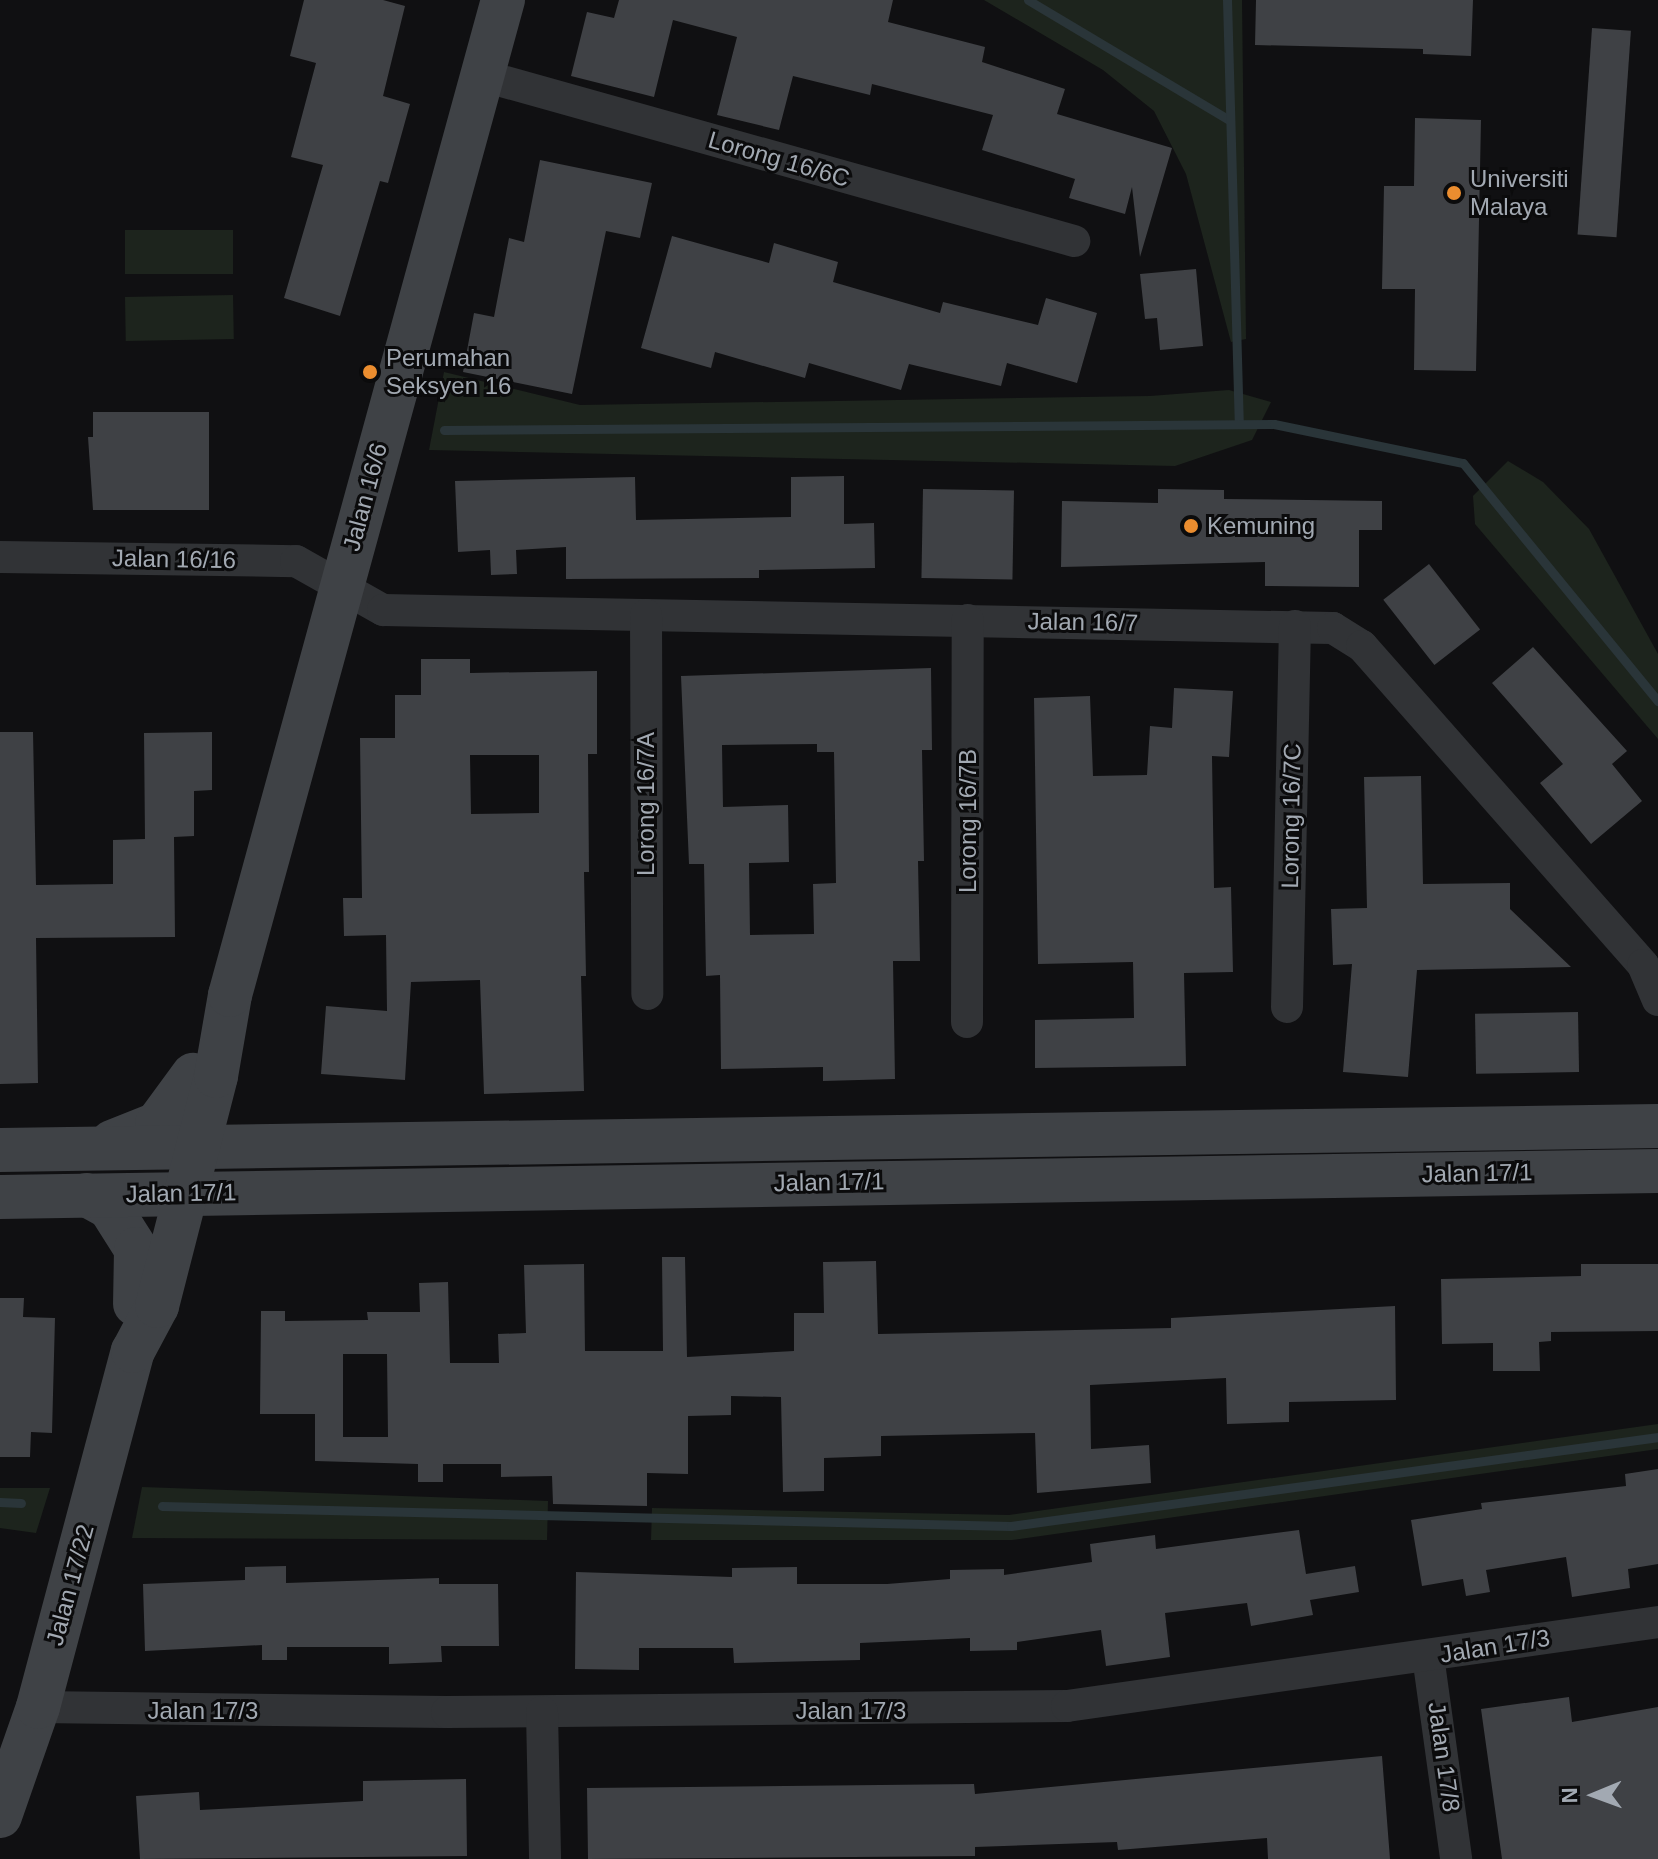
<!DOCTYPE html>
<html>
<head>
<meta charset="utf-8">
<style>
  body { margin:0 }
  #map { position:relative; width:1658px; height:1859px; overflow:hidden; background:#101012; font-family:Helvetica,sans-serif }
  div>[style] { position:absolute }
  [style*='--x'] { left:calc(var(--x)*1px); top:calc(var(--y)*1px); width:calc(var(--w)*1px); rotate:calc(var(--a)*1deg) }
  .green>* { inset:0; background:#1d241d; transform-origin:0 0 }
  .stream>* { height:9px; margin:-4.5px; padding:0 4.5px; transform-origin:4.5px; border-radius:4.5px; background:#2a3539 }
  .building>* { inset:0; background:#3f4145; transform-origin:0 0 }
  .street>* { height:32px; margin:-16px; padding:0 16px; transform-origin:16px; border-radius:16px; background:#313336 }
  .secondary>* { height:44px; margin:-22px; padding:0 22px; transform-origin:22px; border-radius:22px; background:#3f4246 }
  .dots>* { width:22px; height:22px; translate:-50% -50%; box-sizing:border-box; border:4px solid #0b0b0c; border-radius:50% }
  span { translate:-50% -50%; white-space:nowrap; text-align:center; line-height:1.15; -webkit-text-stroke:6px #0b0b0c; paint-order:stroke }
  .street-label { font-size:24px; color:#a2a9b2 }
  .poi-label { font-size:24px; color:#a2a9b2 }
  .left { translate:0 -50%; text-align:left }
  .north { position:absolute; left:1554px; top:1755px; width:80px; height:80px; -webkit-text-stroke:6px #0b0b0c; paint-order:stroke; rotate:269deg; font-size:22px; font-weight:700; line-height:32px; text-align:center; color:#a2a9b2 }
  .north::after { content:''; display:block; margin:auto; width:28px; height:36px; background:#a2a9b2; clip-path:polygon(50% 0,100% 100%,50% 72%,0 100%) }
</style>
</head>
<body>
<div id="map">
  <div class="green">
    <div style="clip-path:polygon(984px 0,1242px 0,1246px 339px,1231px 342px,1186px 174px,1154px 111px,1103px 70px)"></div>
    <div style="left:233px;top:230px;width:44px;height:108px;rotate:90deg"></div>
    <div style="left:233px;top:295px;width:44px;height:108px;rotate:89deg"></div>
    <div style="clip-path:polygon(444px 372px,580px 405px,1150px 396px,1229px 390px,1271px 402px,1252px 440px,1175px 466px,429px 450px)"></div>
    <div style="clip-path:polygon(1508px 461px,1543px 482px,1589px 529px,1658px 654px,1658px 739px,1475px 524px,1473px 496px)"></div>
    <div style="clip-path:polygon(1658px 1424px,1658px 1449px,1012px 1540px,651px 1540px,652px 1508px,1009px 1515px)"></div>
    <div style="clip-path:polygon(142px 1487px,548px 1501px,547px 1540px,132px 1538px)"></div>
    <div style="clip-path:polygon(0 1488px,50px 1488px,36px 1533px,0 1528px)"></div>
  </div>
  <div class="stream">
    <div style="--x:1028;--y:0;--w:234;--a:30.8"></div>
    <div style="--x:1227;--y:0;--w:424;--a:88.4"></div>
    <div style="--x:444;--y:430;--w:830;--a:-0.41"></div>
    <div style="--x:1274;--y:424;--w:193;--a:11.7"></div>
    <div style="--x:1463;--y:463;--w:308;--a:50.7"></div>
    <div style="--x:0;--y:1502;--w:21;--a:3"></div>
    <div style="--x:162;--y:1506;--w:849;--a:1.35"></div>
    <div style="--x:1011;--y:1526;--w:653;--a:-7.83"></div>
  </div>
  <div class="building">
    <div style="clip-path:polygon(304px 0,383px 0,405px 6px,383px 96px,410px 104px,388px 183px,380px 181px,340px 316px,284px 298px,323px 165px,291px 157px,316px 63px,290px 56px)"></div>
    <div style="clip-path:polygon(619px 0,893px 0,888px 22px,985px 47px,982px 62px,1065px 89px,1057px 114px,1172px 148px,1140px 257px,1132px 187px,1125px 214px,1069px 198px,1075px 179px,982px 150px,993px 115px,872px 84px,870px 95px,793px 76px,779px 130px,717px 115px,737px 37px,673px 20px,654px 97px,571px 76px,587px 12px,614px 18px)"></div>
    <div style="clip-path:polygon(1256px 0,1473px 0,1471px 56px,1423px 54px,1423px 49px,1255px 45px)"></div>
    <div style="left:1592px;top:28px;width:39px;height:207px;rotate:4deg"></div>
    <div style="clip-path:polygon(1415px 118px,1481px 120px,1476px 371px,1414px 370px,1415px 289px,1382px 289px,1384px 186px,1414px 186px)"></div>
    <div style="clip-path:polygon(540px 160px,652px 183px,640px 238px,606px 231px,572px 394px,463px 372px,474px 313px,494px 317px,509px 238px,524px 242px)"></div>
    <div style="clip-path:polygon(672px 236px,769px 263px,774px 243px,838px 262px,833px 282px,940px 313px,943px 302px,1038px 325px,1046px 298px,1097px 313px,1077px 383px,1007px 363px,1001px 386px,909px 364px,901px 390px,809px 363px,805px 378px,715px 352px,711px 368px,641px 348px)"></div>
    <div style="clip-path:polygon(1196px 269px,1203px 346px,1160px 350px,1157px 318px,1145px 319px,1140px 274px)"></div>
    <div style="clip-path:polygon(93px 412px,209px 412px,209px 510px,93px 510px,88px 437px,93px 437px)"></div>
    <div style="clip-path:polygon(844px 476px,844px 524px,874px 523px,875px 568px,759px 570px,759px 578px,566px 579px,566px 547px,516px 550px,517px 574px,491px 575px,490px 550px,458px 552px,455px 481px,635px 477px,636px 520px,791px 517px,791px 477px)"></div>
    <div style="left:923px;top:489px;width:91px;height:89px;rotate:1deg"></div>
    <div style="clip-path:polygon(1158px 489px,1224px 490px,1224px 499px,1382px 501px,1382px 530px,1359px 530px,1359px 587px,1265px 586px,1265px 562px,1061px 567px,1062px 501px,1158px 503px)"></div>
    <div style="left:1429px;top:564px;width:83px;height:58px;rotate:52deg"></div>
    <div style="clip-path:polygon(1533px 647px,1627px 751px,1612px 764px,1642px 801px,1591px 844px,1540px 783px,1563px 764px,1492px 683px)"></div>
    <div style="clip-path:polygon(evenodd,421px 659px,470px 659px,470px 673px,597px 671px,597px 754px,588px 754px,589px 872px,584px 872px,586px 976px,581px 976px,584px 1091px,484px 1094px,480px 980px,411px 982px,405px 1080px,321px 1074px,326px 1006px,387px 1011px,386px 935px,344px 936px,343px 898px,362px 898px,360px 738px,395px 738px,395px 695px,421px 695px,421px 659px,470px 755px,539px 755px,539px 813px,471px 814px,470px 755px)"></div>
    <div style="clip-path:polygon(evenodd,931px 668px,932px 750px,922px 750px,924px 861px,918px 861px,920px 961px,893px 961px,895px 1079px,823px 1081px,823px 1067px,721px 1069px,720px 975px,706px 976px,704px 864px,689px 864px,681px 676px,931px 668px,817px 744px,817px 752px,834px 752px,836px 883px,813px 884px,814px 934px,750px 935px,749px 863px,789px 862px,788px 805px,723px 807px,722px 745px,817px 744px)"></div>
    <div style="clip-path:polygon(1174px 688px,1233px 691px,1229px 757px,1212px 756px,1214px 888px,1231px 887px,1233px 972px,1184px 973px,1186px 1066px,1035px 1068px,1035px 1020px,1134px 1018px,1133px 962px,1038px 964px,1034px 698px,1090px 696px,1093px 776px,1147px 775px,1150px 726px,1172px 728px)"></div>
    <div style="clip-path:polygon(0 732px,33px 732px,36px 885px,113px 884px,113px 840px,145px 839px,144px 733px,212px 732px,212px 790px,194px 791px,194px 836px,174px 837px,175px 937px,36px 938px,38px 1083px,0 1084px)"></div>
    <div style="clip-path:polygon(1421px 776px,1423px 884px,1510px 883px,1510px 909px,1571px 967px,1417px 970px,1408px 1077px,1343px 1072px,1352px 964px,1333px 965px,1331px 909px,1367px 908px,1364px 777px)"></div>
    <div style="left:1578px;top:1012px;width:60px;height:103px;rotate:89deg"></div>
    <div style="clip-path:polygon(evenodd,662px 1257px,685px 1257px,687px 1357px,794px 1351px,794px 1313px,824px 1313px,823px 1262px,876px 1261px,878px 1334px,1171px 1328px,1171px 1318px,1395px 1306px,1396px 1400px,1289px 1402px,1289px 1422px,1227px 1424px,1226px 1378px,1090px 1385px,1091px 1449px,1149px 1445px,1151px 1483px,1037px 1493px,1035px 1433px,881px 1436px,881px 1456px,824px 1458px,824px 1491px,783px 1492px,781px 1397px,731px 1396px,731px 1415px,688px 1416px,688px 1474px,647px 1473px,647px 1506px,553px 1504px,552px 1476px,501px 1477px,501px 1464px,443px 1464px,443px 1482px,418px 1482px,418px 1464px,315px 1461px,315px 1414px,260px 1414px,261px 1311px,285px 1311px,285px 1321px,368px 1320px,367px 1312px,420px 1312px,419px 1283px,448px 1282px,450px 1363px,499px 1363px,498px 1334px,526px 1333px,524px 1265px,584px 1264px,585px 1351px,663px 1351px,662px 1257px,343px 1354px,387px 1354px,388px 1437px,343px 1437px,343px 1354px)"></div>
    <div style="clip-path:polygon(1581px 1264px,1658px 1264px,1658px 1331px,1551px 1332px,1551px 1341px,1539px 1342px,1540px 1371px,1493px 1371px,1493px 1343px,1442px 1344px,1441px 1279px,1581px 1276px)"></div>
    <div style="clip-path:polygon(0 1298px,24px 1298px,23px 1317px,55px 1318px,52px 1433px,31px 1432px,30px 1457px,0 1457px)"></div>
    <div style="clip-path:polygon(1658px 1469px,1658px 1564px,1628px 1569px,1630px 1588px,1572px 1597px,1566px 1557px,1486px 1570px,1490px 1592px,1466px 1596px,1463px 1579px,1422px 1586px,1411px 1520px,1482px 1509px,1481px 1503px,1626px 1486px,1625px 1474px)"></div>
    <div style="clip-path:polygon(1299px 1530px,1306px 1574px,1355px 1566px,1359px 1592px,1310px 1600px,1313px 1615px,1251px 1626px,1247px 1603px,1165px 1613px,1170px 1657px,1106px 1666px,1101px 1630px,1017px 1642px,1017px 1650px,970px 1651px,970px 1638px,860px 1643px,860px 1660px,734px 1663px,733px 1648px,639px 1648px,639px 1670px,575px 1669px,576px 1572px,732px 1577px,732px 1568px,797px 1567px,797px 1584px,887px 1584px,950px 1579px,950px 1570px,1004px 1569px,1004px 1575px,1092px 1562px,1090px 1544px,1155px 1535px,1156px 1549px)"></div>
    <div style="clip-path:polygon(286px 1566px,286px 1583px,439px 1578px,439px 1584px,498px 1584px,499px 1646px,441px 1646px,442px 1662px,389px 1664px,389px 1647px,287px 1647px,287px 1660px,262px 1660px,262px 1645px,145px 1651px,143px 1584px,245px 1580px,245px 1567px)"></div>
    <div style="clip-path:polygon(1569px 1697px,1572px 1722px,1658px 1707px,1658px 1859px,1502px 1859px,1481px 1709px)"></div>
    <div style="clip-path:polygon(1382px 1756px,1390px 1859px,1268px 1859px,1267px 1838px,1118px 1850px,1117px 1842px,975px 1847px,975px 1856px,588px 1859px,587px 1788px,974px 1784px,975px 1794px)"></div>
    <div style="clip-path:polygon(466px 1779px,467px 1856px,140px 1859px,136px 1796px,199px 1792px,200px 1810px,363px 1801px,363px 1781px)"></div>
  </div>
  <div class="street">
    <div style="--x:484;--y:76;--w:613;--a:15.62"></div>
    <div style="--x:0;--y:557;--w:296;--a:0.8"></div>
    <div style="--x:296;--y:561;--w:100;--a:29.4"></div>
    <div style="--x:383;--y:610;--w:950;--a:1.09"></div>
    <div style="--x:1333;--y:628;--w:34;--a:32"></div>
    <div style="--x:1362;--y:646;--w:425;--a:48.6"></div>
    <div style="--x:1643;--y:965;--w:38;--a:67"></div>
    <div style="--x:646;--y:615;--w:379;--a:89.8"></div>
    <div style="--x:1287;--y:1007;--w:381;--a:-88.8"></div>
    <div style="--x:967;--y:1022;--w:402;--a:-89.9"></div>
    <div style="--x:1428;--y:1656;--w:205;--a:82.1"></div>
    <div style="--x:38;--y:1707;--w:409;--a:0.7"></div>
    <div style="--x:447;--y:1712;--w:620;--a:-0.55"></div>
    <div style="--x:1067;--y:1706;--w:597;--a:-8.09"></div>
    <div style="--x:542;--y:1712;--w:147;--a:88.8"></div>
  </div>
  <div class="secondary">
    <div style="--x:112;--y:1142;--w:48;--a:-21.8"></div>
    <div style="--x:157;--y:1124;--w:61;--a:-53.7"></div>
    <div style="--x:0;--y:1150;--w:1658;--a:-0.83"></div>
    <div style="--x:87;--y:1195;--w:26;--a:29"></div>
    <div style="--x:110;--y:1208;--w:49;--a:57.6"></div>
    <div style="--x:136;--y:1249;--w:55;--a:91"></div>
    <div style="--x:0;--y:1197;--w:1658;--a:-0.9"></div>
    <div style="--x:0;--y:1816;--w:115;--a:-70.8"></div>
    <div style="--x:38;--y:1707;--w:368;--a:-75.1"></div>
    <div style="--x:133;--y:1351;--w:51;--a:-61.9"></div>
    <div style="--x:157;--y:1306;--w:237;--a:-75.6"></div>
    <div style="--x:216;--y:1076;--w:82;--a:-80.2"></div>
    <div style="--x:230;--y:995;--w:1032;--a:-74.66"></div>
  </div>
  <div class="dots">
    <div style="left:1454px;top:193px;background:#eb8d2f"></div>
    <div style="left:370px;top:372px;background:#eb8d2f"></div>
    <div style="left:1191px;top:526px;background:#eb8d2f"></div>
  </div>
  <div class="street-label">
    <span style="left:779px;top:159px;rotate:16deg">Lorong 16/6C</span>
    <span style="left:365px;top:497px;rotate:-75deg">Jalan 16/6</span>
    <span style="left:174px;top:559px;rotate:1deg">Jalan 16/16</span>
    <span style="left:1083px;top:622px;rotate:1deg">Jalan 16/7</span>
    <span style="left:646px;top:804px;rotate:-90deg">Lorong 16/7A</span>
    <span style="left:1291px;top:816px;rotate:-89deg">Lorong 16/7C</span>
    <span style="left:968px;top:821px;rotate:-90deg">Lorong 16/7B</span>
    <span style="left:1477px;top:1173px;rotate:-1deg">Jalan 17/1</span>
    <span style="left:829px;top:1182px;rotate:-1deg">Jalan 17/1</span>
    <span style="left:181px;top:1193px;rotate:-1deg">Jalan 17/1</span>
    <span style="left:70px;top:1585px;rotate:-75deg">Jalan 17/22</span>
    <span style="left:1495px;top:1646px;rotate:-9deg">Jalan 17/3</span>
    <span style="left:203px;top:1711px">Jalan 17/3</span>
    <span style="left:851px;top:1711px">Jalan 17/3</span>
    <span style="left:1444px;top:1757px;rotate:82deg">Jalan 17/8</span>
  </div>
  <div class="poi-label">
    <span class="left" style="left:1470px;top:193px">Universiti<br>Malaya</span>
    <span class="left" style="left:386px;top:372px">Perumahan<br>Seksyen 16</span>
    <span class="left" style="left:1207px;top:526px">Kemuning</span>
  </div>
  <div class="north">N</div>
</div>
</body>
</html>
